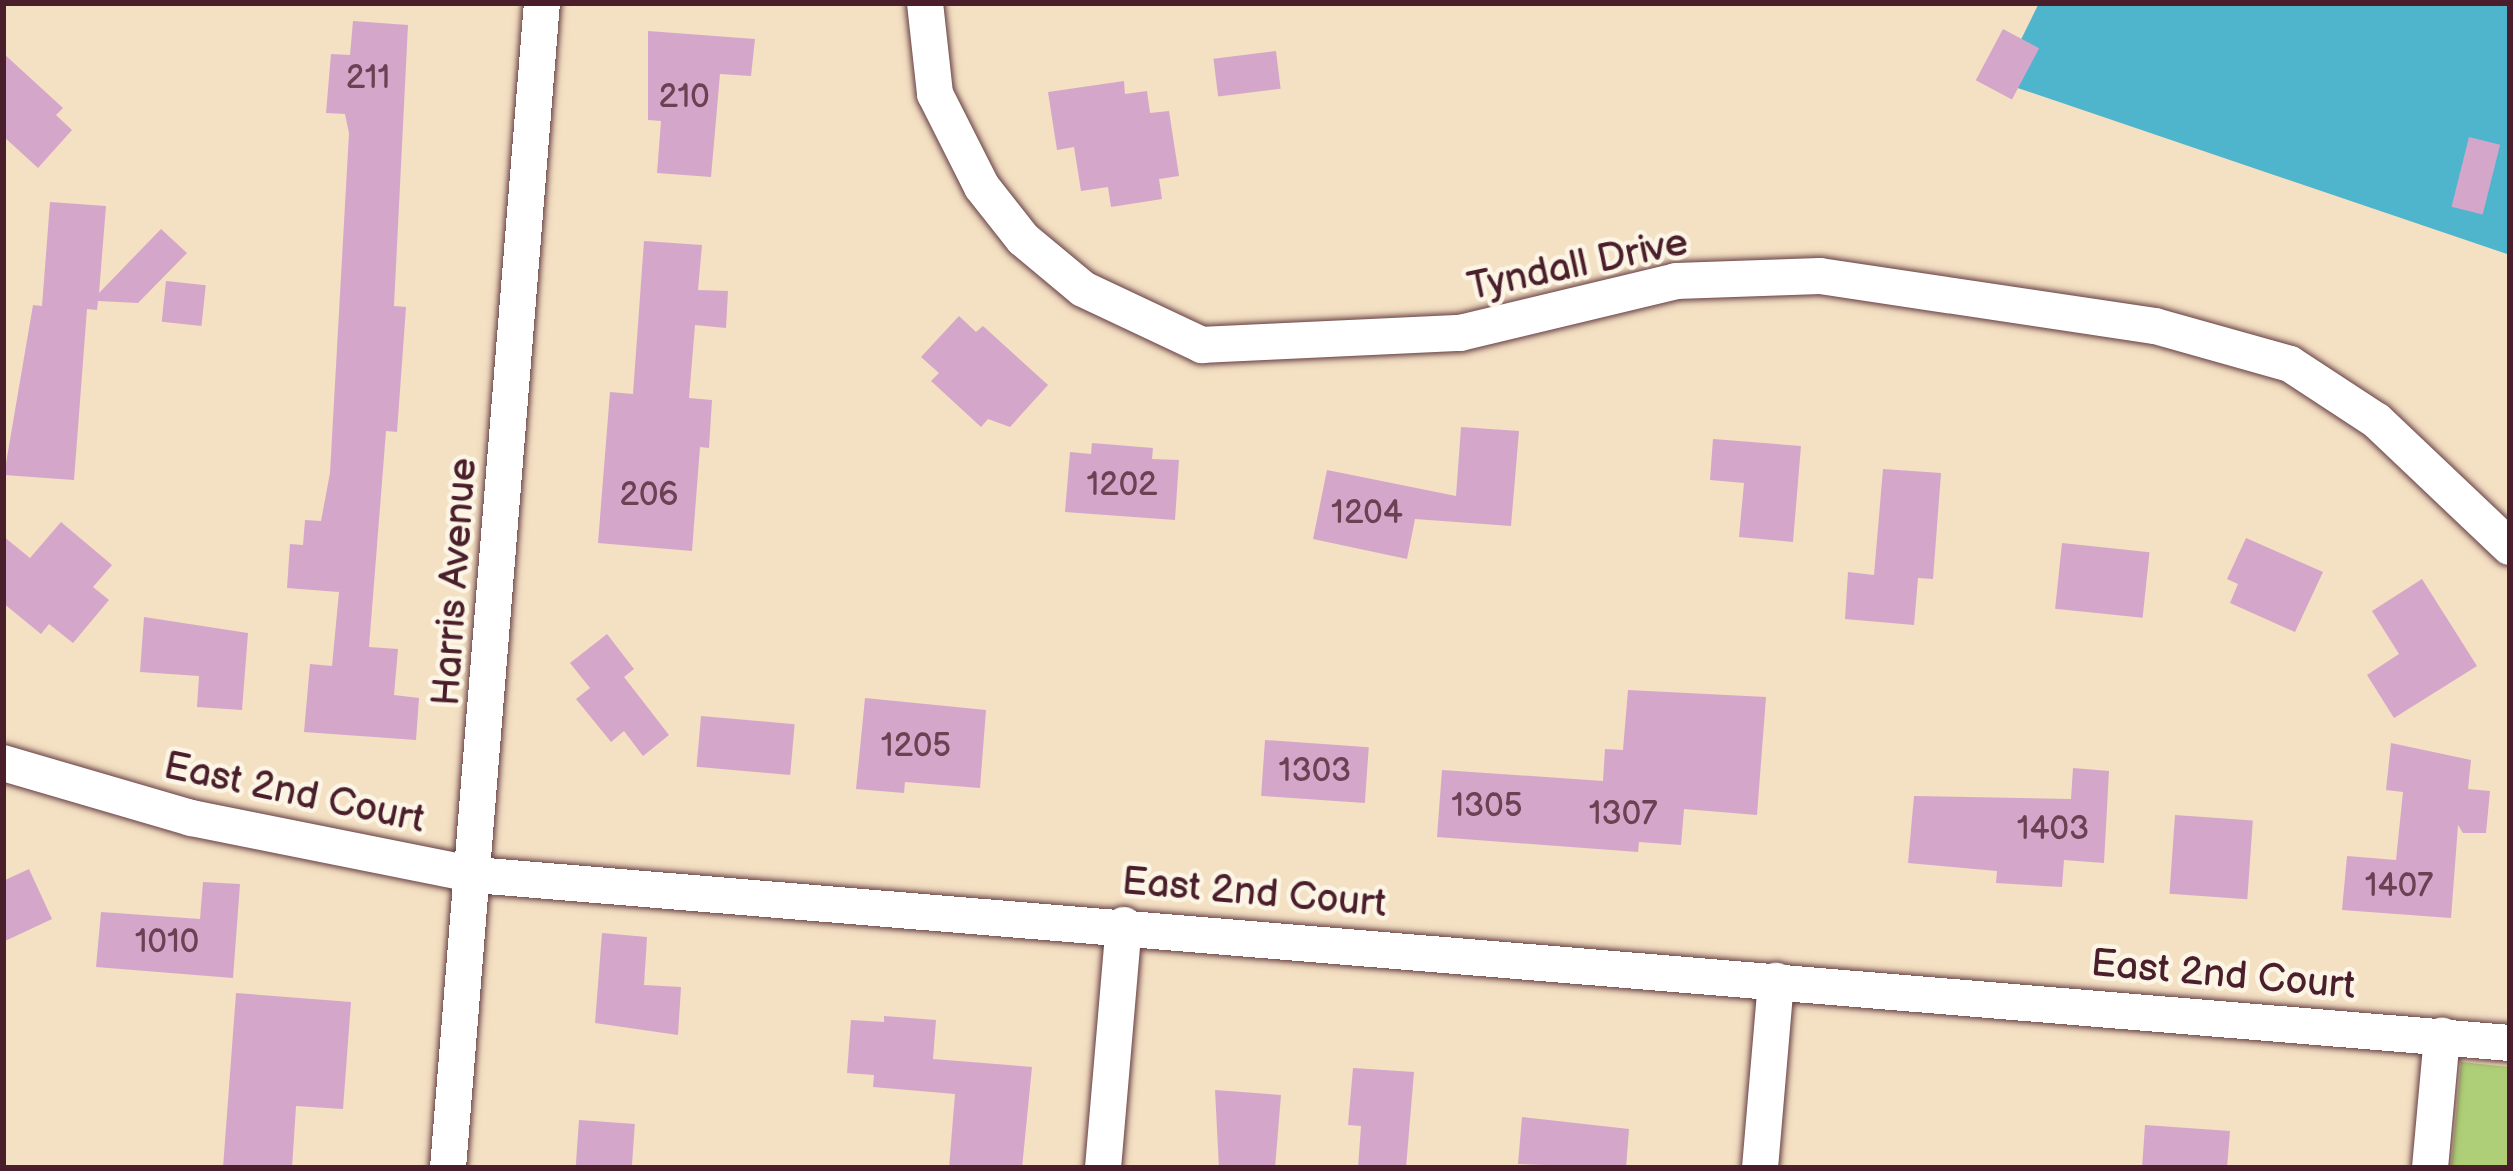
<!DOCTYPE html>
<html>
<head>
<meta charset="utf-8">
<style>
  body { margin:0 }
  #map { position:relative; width:2513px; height:1171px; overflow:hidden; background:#f4e0c3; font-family:"Balsamiq Sans",sans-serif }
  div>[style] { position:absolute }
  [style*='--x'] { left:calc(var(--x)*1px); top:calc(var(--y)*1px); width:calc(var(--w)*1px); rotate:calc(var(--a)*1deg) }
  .green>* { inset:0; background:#aecf77 }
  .water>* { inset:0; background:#4fb5cd }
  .building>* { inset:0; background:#d4a7ca; transform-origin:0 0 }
  .roads { filter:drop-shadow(0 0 3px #643c42) drop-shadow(0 0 3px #643c42) }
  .street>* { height:36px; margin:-18px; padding:0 18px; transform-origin:18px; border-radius:18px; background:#fff }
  span { translate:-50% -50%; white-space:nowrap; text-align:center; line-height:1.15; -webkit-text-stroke:9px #fcf5e5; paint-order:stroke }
  .number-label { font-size:33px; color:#6c4153 }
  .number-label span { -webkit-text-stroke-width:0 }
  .street-label { font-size:39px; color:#4a1f2b }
  .frame { position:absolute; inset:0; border:6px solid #4a1f2b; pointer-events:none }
</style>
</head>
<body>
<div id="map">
  <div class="green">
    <div style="clip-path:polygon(2461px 1062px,2510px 1067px,2510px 1168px,2451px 1168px)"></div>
  </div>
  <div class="water">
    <div style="clip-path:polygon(2039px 3px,2510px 3px,2510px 255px,2000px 82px)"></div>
  </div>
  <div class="building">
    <div style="clip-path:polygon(353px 21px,408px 25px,394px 306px,406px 307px,397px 432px,386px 431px,369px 647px,398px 649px,394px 695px,419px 698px,416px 740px,304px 732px,310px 664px,332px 666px,339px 592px,287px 588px,290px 544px,303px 545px,305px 520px,321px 521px,330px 473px,349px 133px,345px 114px,326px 113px,331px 54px,350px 55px)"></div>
    <div style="left:2003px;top:29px;width:41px;height:58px;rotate:28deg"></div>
    <div style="clip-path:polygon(648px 31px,755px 39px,751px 76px,720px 74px,711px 177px,657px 173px,661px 121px,648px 120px)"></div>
    <div style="left:1276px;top:51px;width:38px;height:63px;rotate:83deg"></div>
    <div style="clip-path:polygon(3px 53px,63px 108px,56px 115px,72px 130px,38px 168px,3px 136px)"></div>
    <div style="clip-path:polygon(1124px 81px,1125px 94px,1147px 91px,1150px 113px,1169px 111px,1179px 176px,1159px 179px,1162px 199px,1111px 207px,1108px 187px,1081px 191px,1074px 147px,1057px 150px,1048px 92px)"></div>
    <div style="left:2469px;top:137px;width:32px;height:72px;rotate:14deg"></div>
    <div style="clip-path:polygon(50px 202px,106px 206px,99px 293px,161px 229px,187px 253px,138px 303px,98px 301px,97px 310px,87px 309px,74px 480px,4px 475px,33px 305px,42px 306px)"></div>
    <div style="clip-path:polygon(644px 241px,702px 245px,698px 290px,728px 291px,726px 328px,695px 325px,689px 398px,712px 400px,709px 448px,700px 447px,692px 551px,598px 543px,610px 392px,633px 394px)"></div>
    <div style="left:166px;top:281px;width:40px;height:41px;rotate:6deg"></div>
    <div style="clip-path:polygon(959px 316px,976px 332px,983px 326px,1048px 385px,1010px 427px,988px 419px,981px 427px,931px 381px,939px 373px,921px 357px)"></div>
    <div style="clip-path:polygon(1461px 427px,1519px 431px,1511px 526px,1415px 519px,1407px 559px,1313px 539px,1327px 470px,1456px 496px)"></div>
    <div style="clip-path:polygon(1713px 439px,1801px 446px,1793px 542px,1739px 537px,1744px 483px,1710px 480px)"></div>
    <div style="clip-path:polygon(1092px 443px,1153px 448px,1152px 459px,1179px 460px,1175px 520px,1065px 512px,1070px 452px,1091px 454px)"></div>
    <div style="clip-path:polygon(1883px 469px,1941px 473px,1933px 579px,1918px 578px,1914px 625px,1845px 619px,1848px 572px,1874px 575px)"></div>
    <div style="clip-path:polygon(61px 522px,112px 565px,93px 587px,109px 600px,73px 643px,49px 624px,41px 634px,3px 603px,3px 536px,30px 558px)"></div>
    <div style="clip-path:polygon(2246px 538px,2323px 572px,2295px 632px,2230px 603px,2238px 584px,2227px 579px)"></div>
    <div style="left:2062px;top:543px;width:88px;height:66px;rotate:6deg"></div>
    <div style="clip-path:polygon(2422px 579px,2477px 666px,2394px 718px,2367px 675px,2399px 654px,2372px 611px)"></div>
    <div style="clip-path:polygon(144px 617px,248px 633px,242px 710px,197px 707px,199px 676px,140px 672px)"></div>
    <div style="clip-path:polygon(607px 634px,634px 669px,624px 677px,669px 735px,643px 756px,624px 731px,611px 742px,576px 699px,590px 688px,570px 663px)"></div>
    <div style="clip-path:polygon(1628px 690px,1766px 697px,1757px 815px,1684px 809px,1681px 845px,1639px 842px,1638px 852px,1437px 837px,1442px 770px,1603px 781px,1605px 749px,1623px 750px)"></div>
    <div style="clip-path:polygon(865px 698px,986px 710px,980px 788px,905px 782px,904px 793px,856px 789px)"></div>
    <div style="left:701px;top:716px;width:94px;height:51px;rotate:5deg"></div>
    <div style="left:1265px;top:740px;width:104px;height:56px;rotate:4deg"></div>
    <div style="clip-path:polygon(2391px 743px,2471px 760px,2468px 789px,2490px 791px,2486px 833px,2463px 833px,2458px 825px,2451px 918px,2342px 910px,2347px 856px,2396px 860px,2403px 792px,2386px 790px)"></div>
    <div style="clip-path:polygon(2073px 768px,2109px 771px,2104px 863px,2064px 860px,2062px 887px,1996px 883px,1997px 871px,1908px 863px,1914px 796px,2071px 799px)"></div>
    <div style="left:2175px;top:815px;width:78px;height:79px;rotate:4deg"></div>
    <div style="clip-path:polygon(29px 869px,52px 919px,3px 942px,3px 881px)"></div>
    <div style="clip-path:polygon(203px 882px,240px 884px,233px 978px,96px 967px,101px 912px,200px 919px)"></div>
    <div style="clip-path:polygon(602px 933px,647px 937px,644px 985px,681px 987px,678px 1035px,595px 1023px)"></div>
    <div style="clip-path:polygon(236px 993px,351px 1002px,343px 1109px,296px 1106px,292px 1168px,223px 1168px)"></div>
    <div style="clip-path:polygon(884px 1016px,936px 1020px,933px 1059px,1032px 1067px,1022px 1168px,949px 1168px,955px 1094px,873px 1087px,874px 1075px,847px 1073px,851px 1020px,884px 1022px)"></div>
    <div style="clip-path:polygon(1353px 1068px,1414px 1072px,1406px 1168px,1358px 1168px,1361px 1126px,1348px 1125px)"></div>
    <div style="clip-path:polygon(1215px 1090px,1281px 1095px,1275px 1168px,1219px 1168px)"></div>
    <div style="clip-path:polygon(1522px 1117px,1629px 1129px,1626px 1168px,1518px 1164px)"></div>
    <div style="left:579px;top:1120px;width:56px;height:48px;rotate:4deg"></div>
    <div style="clip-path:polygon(2145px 1125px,2230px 1131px,2227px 1168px,2142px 1168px)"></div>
  </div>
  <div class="roads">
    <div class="street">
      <div style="--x:925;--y:3;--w:92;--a:83.7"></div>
      <div style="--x:935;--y:94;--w:104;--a:63.2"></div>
      <div style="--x:982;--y:187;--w:66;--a:51.7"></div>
      <div style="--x:1023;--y:239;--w:78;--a:39.8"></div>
      <div style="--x:1083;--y:289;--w:132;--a:25.2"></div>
      <div style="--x:1202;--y:345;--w:258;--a:-2.7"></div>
      <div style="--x:1460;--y:333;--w:222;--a:-13.5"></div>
      <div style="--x:1676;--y:281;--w:144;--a:-2"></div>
      <div style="--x:1820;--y:276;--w:339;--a:8.5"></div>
      <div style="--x:2155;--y:326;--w:140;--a:15.7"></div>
      <div style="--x:2290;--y:364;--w:104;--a:33.2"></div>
      <div style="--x:2377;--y:421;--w:183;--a:43.5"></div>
      <div style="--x:3;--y:763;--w:196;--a:16.3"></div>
      <div style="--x:191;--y:818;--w:290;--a:11.3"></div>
      <div style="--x:475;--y:875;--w:2042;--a:4.72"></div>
      <div style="--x:448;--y:1168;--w:1169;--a:-85.39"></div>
      <div style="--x:1103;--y:1168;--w:244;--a:-85.1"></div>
      <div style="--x:1760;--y:1168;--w:188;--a:-85.1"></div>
      <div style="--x:2430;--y:1168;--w:133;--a:-84.8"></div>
    </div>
  </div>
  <div class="number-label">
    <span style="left:368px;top:79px">211</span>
    <span style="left:684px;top:98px">210</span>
    <span style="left:1122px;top:486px">1202</span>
    <span style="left:649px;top:496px">206</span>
    <span style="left:1367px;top:514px">1204</span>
    <span style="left:916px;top:747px">1205</span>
    <span style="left:1315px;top:772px">1303</span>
    <span style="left:1487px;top:807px">1305</span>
    <span style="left:1623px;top:815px">1307</span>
    <span style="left:2053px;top:830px">1403</span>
    <span style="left:2399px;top:887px">1407</span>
    <span style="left:167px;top:943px">1010</span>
  </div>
  <div class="street-label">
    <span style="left:1578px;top:266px;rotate:-12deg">Tyndall Drive</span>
    <span style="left:456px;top:582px;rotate:-86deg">Harris Avenue</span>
    <span style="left:294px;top:794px;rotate:12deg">East 2nd Court</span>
    <span style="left:1254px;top:894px;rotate:5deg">East 2nd Court</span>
    <span style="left:2223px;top:976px;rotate:5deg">East 2nd Court</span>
  </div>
  <div class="frame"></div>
</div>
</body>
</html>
